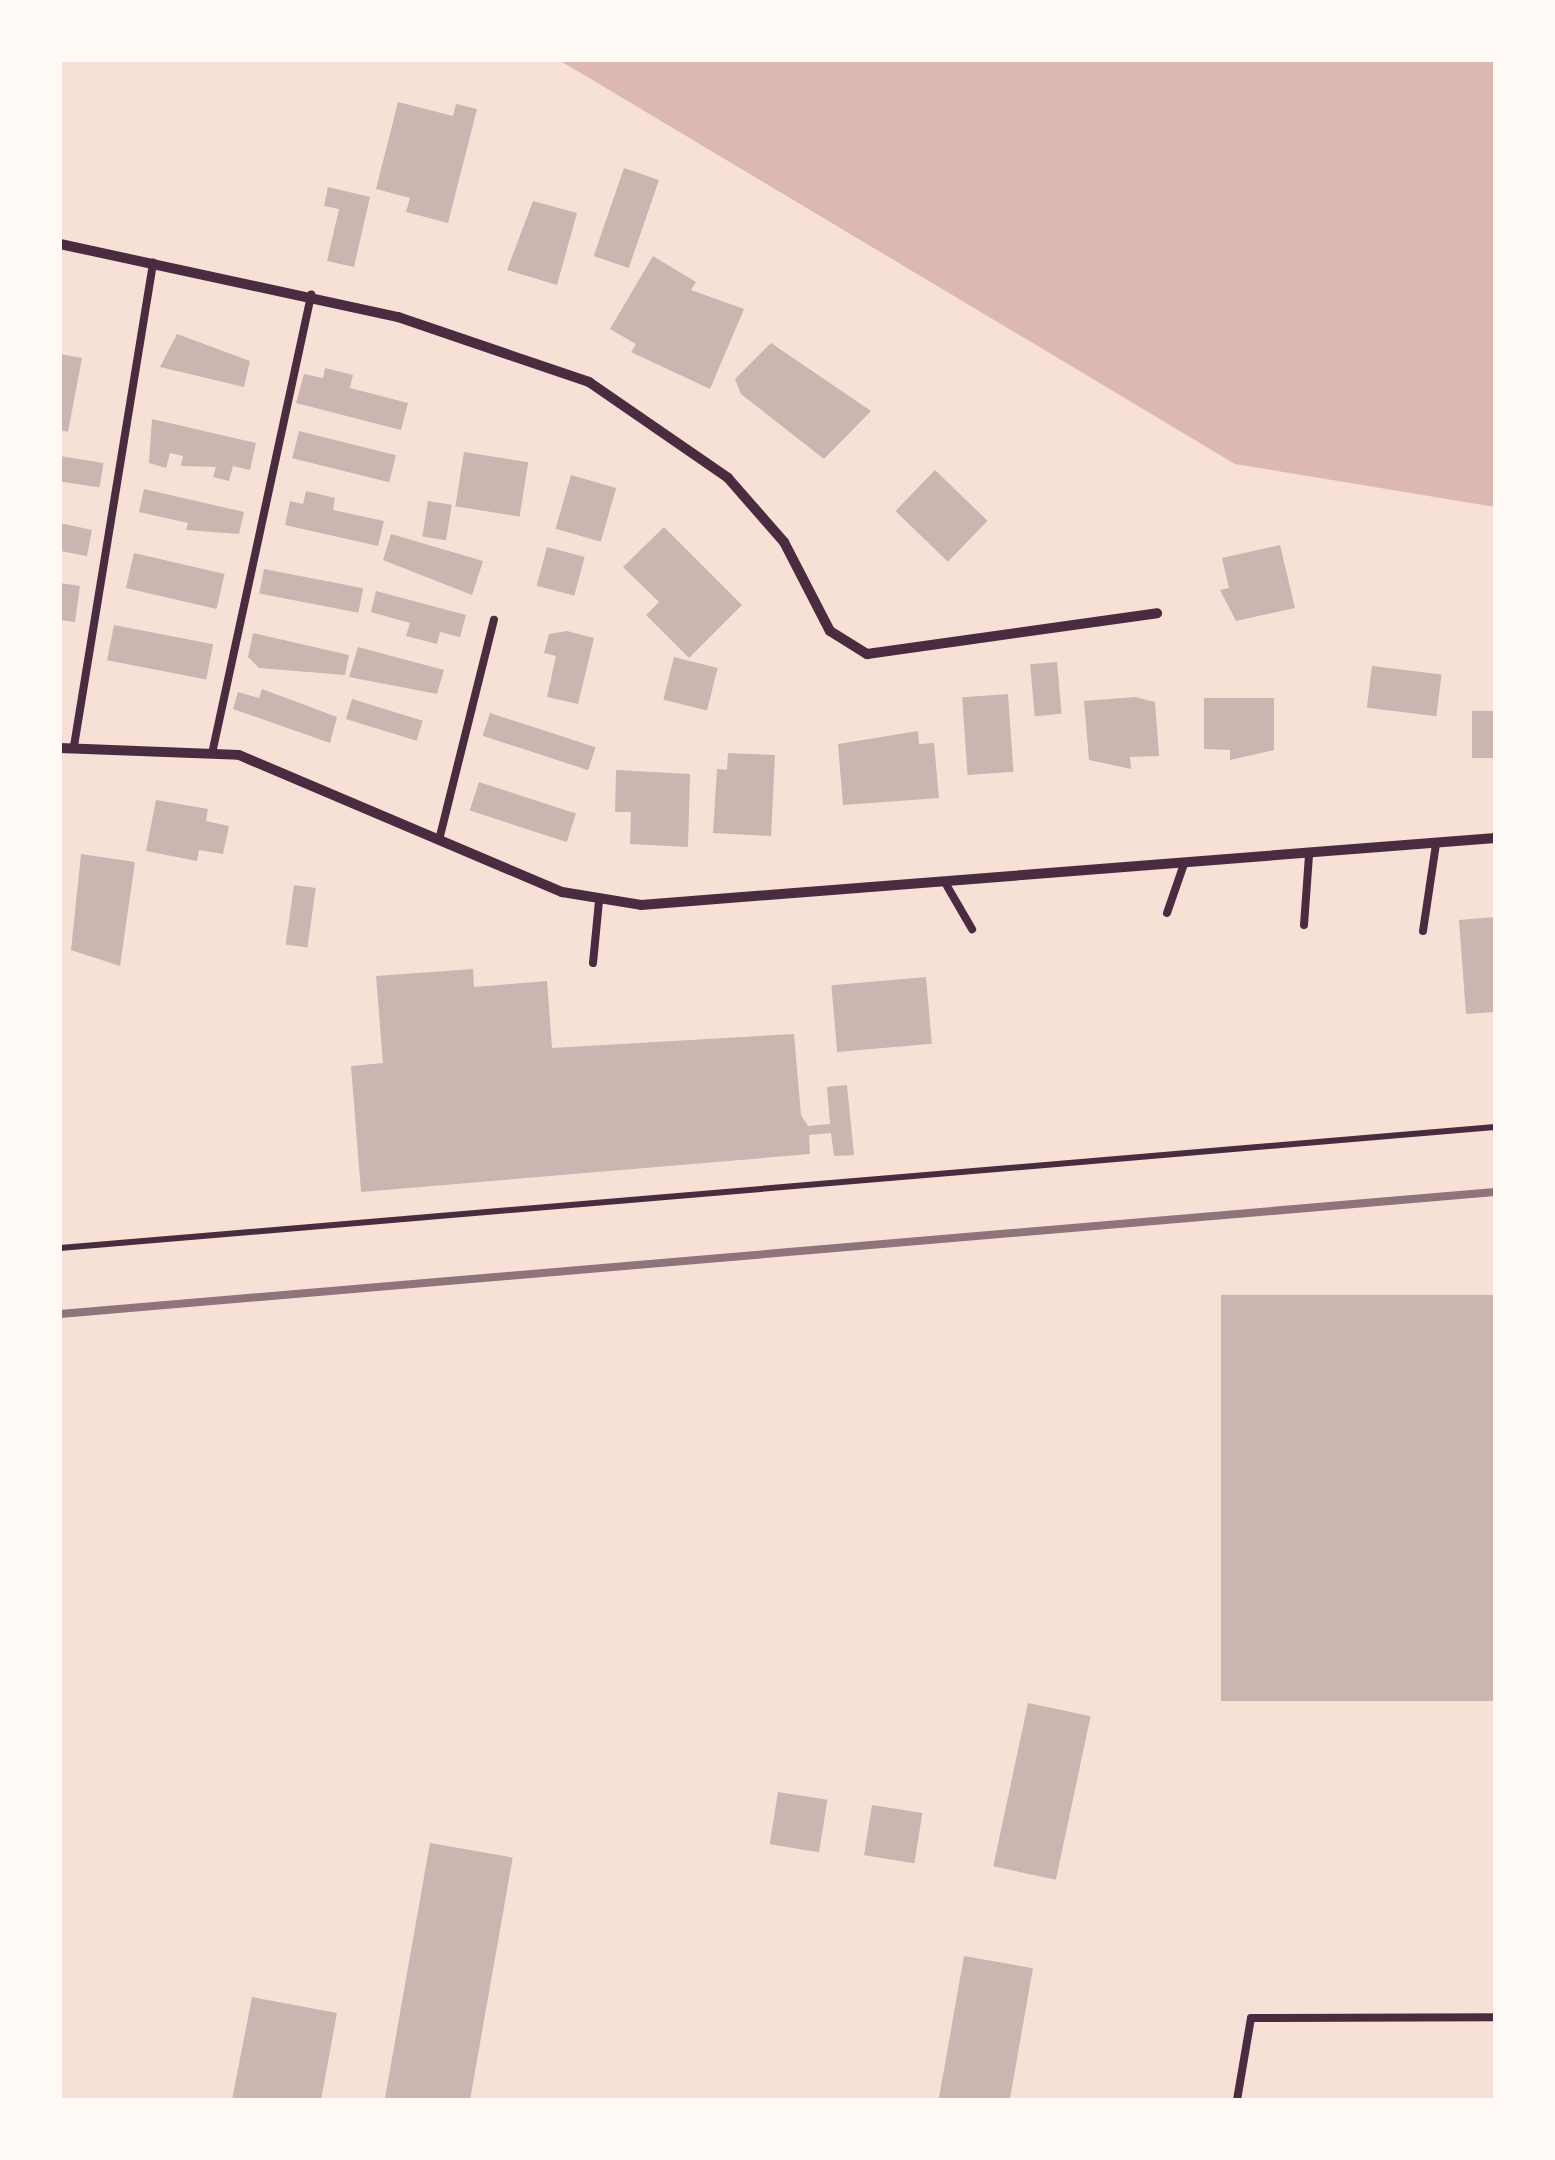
<!DOCTYPE html>
<html>
<head>
<meta charset="utf-8">
<style>
  body { margin:0 }
  #map { position:relative; width:1555px; height:2160px; overflow:hidden; background:#f7e1d7; font-family:"Public Sans",sans-serif }
  div>[style] { position:absolute }
  [style*='--x'] { left:calc(var(--x)*1px); top:calc(var(--y)*1px); width:calc(var(--w)*1px); rotate:calc(var(--a)*1deg) }
  .water>* { inset:0; background:#dcb8b0 }
  .building>* { inset:0; background:#ccb4b1; transform-origin:0 0 }
  .path>* { height:6px; margin:-3px; padding:0 3px; transform-origin:3px; border-radius:3px; background:#4a2c40 }
  .service>* { height:8px; margin:-4px; padding:0 4px; transform-origin:4px; border-radius:4px; background:#4a2c40 }
  .minor>* { height:10px; margin:-5px; padding:0 5px; transform-origin:5px; border-radius:5px; background:#4a2c40 }
  .rail>* { height:8px; margin:-4px; padding:0 4px; transform-origin:4px; border-radius:4px; background:#8f747c }
  span { translate:-50% -50%; white-space:nowrap; text-align:center; line-height:1.15; -webkit-text-stroke:9px #fffaf5; paint-order:stroke }
  .frame { position:absolute; inset:0; border:62px solid #fffaf5; pointer-events:none }
</style>
</head>
<body>
<div id="map">
  <div class="water">
    <div style="clip-path:polygon(559px 60px,1495px 60px,1495px 507px,1235px 464px)"></div>
  </div>
  <div class="building">
    <div style="clip-path:polygon(398px 102px,453px 116px,456px 104px,477px 109px,448px 223px,406px 212px,410px 198px,376px 189px)"></div>
    <div style="left:624px;top:168px;width:37px;height:93px;rotate:19deg"></div>
    <div style="clip-path:polygon(328px 187px,370px 197px,354px 267px,327px 261px,339px 209px,324px 206px)"></div>
    <div style="clip-path:polygon(533px 201px,577px 213px,557px 285px,507px 270px)"></div>
    <div style="clip-path:polygon(653px 256px,696px 282px,691px 290px,744px 309px,710px 389px,631px 352px,636px 344px,610px 329px)"></div>
    <div style="clip-path:polygon(177px 334px,250px 361px,244px 387px,160px 367px)"></div>
    <div style="clip-path:polygon(771px 343px,871px 411px,824px 459px,741px 394px,735px 379px)"></div>
    <div style="clip-path:polygon(60px 354px,82px 358px,68px 432px,60px 430px)"></div>
    <div style="clip-path:polygon(325px 368px,353px 375px,350px 388px,408px 403px,401px 430px,296px 403px,304px 374px,323px 378px)"></div>
    <div style="clip-path:polygon(152px 419px,256px 443px,250px 470px,233px 466px,229px 481px,213px 477px,216px 467px,181px 466px,183px 456px,170px 453px,166px 468px,149px 463px)"></div>
    <div style="left:299px;top:431px;width:100px;height:28px;rotate:14deg"></div>
    <div style="left:464px;top:452px;width:65px;height:55px;rotate:9deg"></div>
    <div style="left:60px;top:456px;width:44px;height:25px;rotate:9deg"></div>
    <div style="left:935px;top:470px;width:73px;height:57px;rotate:44deg"></div>
    <div style="left:571px;top:475px;width:47px;height:56px;rotate:16deg"></div>
    <div style="clip-path:polygon(144px 489px,244px 512px,239px 534px,186px 530px,188px 523px,139px 512px)"></div>
    <div style="clip-path:polygon(306px 491px,335px 498px,333px 510px,384px 521px,378px 546px,285px 525px,290px 501px,303px 504px)"></div>
    <div style="left:428px;top:501px;width:24px;height:36px;rotate:9deg"></div>
    <div style="clip-path:polygon(60px 523px,92px 530px,87px 556px,60px 551px)"></div>
    <div style="clip-path:polygon(664px 527px,742px 605px,689px 658px,646px 615px,659px 602px,623px 567px)"></div>
    <div style="clip-path:polygon(391px 534px,483px 561px,472px 595px,383px 560px)"></div>
    <div style="clip-path:polygon(1280px 545px,1295px 608px,1236px 621px,1220px 590px,1229px 588px,1222px 558px)"></div>
    <div style="left:547px;top:547px;width:39px;height:40px;rotate:15deg"></div>
    <div style="left:134px;top:553px;width:93px;height:36px;rotate:13deg"></div>
    <div style="left:264px;top:569px;width:101px;height:25px;rotate:11deg"></div>
    <div style="clip-path:polygon(60px 583px,80px 586px,75px 622px,60px 620px)"></div>
    <div style="clip-path:polygon(376px 591px,466px 615px,460px 637px,440px 632px,437px 644px,406px 636px,410px 623px,371px 612px)"></div>
    <div style="left:114px;top:625px;width:101px;height:36px;rotate:11deg"></div>
    <div style="clip-path:polygon(567px 631px,594px 638px,578px 704px,547px 697px,556px 656px,544px 653px,549px 634px)"></div>
    <div style="clip-path:polygon(253px 633px,349px 655px,345px 675px,259px 668px,248px 657px)"></div>
    <div style="clip-path:polygon(358px 647px,444px 670px,437px 694px,349px 677px)"></div>
    <div style="left:674px;top:657px;width:45px;height:44px;rotate:14deg"></div>
    <div style="left:1057px;top:662px;width:52px;height:27px;rotate:85deg"></div>
    <div style="left:1372px;top:666px;width:70px;height:42px;rotate:7deg"></div>
    <div style="clip-path:polygon(262px 689px,337px 717px,330px 743px,233px 709px,238px 692px,259px 698px)"></div>
    <div style="left:1008px;top:694px;width:78px;height:46px;rotate:86deg"></div>
    <div style="clip-path:polygon(1135px 697px,1155px 702px,1159px 756px,1130px 757px,1131px 769px,1089px 760px,1084px 701px)"></div>
    <div style="clip-path:polygon(1204px 698px,1274px 698px,1274px 750px,1230px 760px,1230px 750px,1204px 749px)"></div>
    <div style="left:352px;top:699px;width:74px;height:21px;rotate:17deg"></div>
    <div style="left:1472px;top:711px;width:23px;height:47px"></div>
    <div style="left:490px;top:713px;width:111px;height:24px;rotate:18deg"></div>
    <div style="clip-path:polygon(918px 731px,919px 744px,934px 743px,939px 798px,843px 805px,838px 744px)"></div>
    <div style="clip-path:polygon(728px 753px,775px 755px,771px 836px,713px 833px,717px 769px,727px 770px)"></div>
    <div style="clip-path:polygon(616px 770px,690px 774px,688px 847px,630px 844px,631px 812px,615px 812px)"></div>
    <div style="left:479px;top:782px;width:102px;height:30px;rotate:18deg"></div>
    <div style="clip-path:polygon(156px 800px,208px 809px,206px 821px,229px 826px,223px 854px,199px 850px,197px 861px,146px 851px)"></div>
    <div style="clip-path:polygon(81px 854px,135px 862px,120px 966px,71px 950px)"></div>
    <div style="left:294px;top:885px;width:22px;height:60px;rotate:8deg"></div>
    <div style="clip-path:polygon(1495px 917px,1495px 1012px,1466px 1014px,1459px 920px)"></div>
    <div style="clip-path:polygon(473px 969px,474px 987px,547px 981px,552px 1048px,794px 1034px,801px 1115px,808px 1126px,830px 1124px,827px 1087px,847px 1085px,854px 1155px,834px 1156px,831px 1133px,809px 1135px,810px 1154px,361px 1192px,351px 1066px,383px 1063px,376px 976px)"></div>
    <div style="left:926px;top:977px;width:67px;height:95px;rotate:85deg"></div>
    <div style="left:1495px;top:1295px;width:406px;height:274px;rotate:90deg"></div>
    <div style="left:1028px;top:1703px;width:64px;height:167px;rotate:12deg"></div>
    <div style="left:778px;top:1792px;width:50px;height:53px;rotate:9deg"></div>
    <div style="left:872px;top:1805px;width:51px;height:51px;rotate:9deg"></div>
    <div style="left:430px;top:1843px;width:84px;height:261px;rotate:10deg"></div>
    <div style="left:964px;top:1956px;width:70px;height:146px;rotate:10deg"></div>
    <div style="clip-path:polygon(252px 1997px,337px 2013px,321px 2100px,232px 2100px)"></div>
  </div>
  <div class="path">
    <div style="--x:60;--y:1248;--w:1440;--a:-4.82"></div>
  </div>
  <div class="service">
    <div style="--x:74;--y:746;--w:490;--a:-80.7"></div>
    <div style="--x:213;--y:749;--w:465;--a:-77.8"></div>
    <div style="--x:439;--y:840;--w:227;--a:-76"></div>
    <div style="--x:947;--y:886;--w:50;--a:59.8"></div>
    <div style="--x:1167;--y:913;--w:52;--a:-70.9"></div>
    <div style="--x:1304;--y:925;--w:69;--a:-85.9"></div>
    <div style="--x:1423;--y:931;--w:88;--a:-81.5"></div>
    <div style="--x:593;--y:963;--w:62;--a:-84.5"></div>
    <div style="--x:1237;--y:2100;--w:83;--a:-80.3"></div>
    <div style="--x:1251;--y:2018;--w:244;--a:-0.2"></div>
  </div>
  <div class="minor">
    <div style="--x:60;--y:244;--w:346;--a:12.2"></div>
    <div style="--x:398;--y:317;--w:202;--a:18.8"></div>
    <div style="--x:589;--y:382;--w:169;--a:34.6"></div>
    <div style="--x:728;--y:478;--w:85;--a:48.8"></div>
    <div style="--x:784;--y:542;--w:100;--a:62.7"></div>
    <div style="--x:830;--y:631;--w:44;--a:31.9"></div>
    <div style="--x:867;--y:654;--w:293;--a:-8"></div>
    <div style="--x:60;--y:748;--w:179;--a:2.2"></div>
    <div style="--x:239;--y:755;--w:351;--a:23"></div>
    <div style="--x:562;--y:892;--w:80;--a:9.3"></div>
    <div style="--x:641;--y:905;--w:857;--a:-4.49"></div>
  </div>
  <div class="rail">
    <div style="--x:60;--y:1314;--w:1440;--a:-4.86"></div>
  </div>
  <div class="frame"></div>
</div>
</body>
</html>
